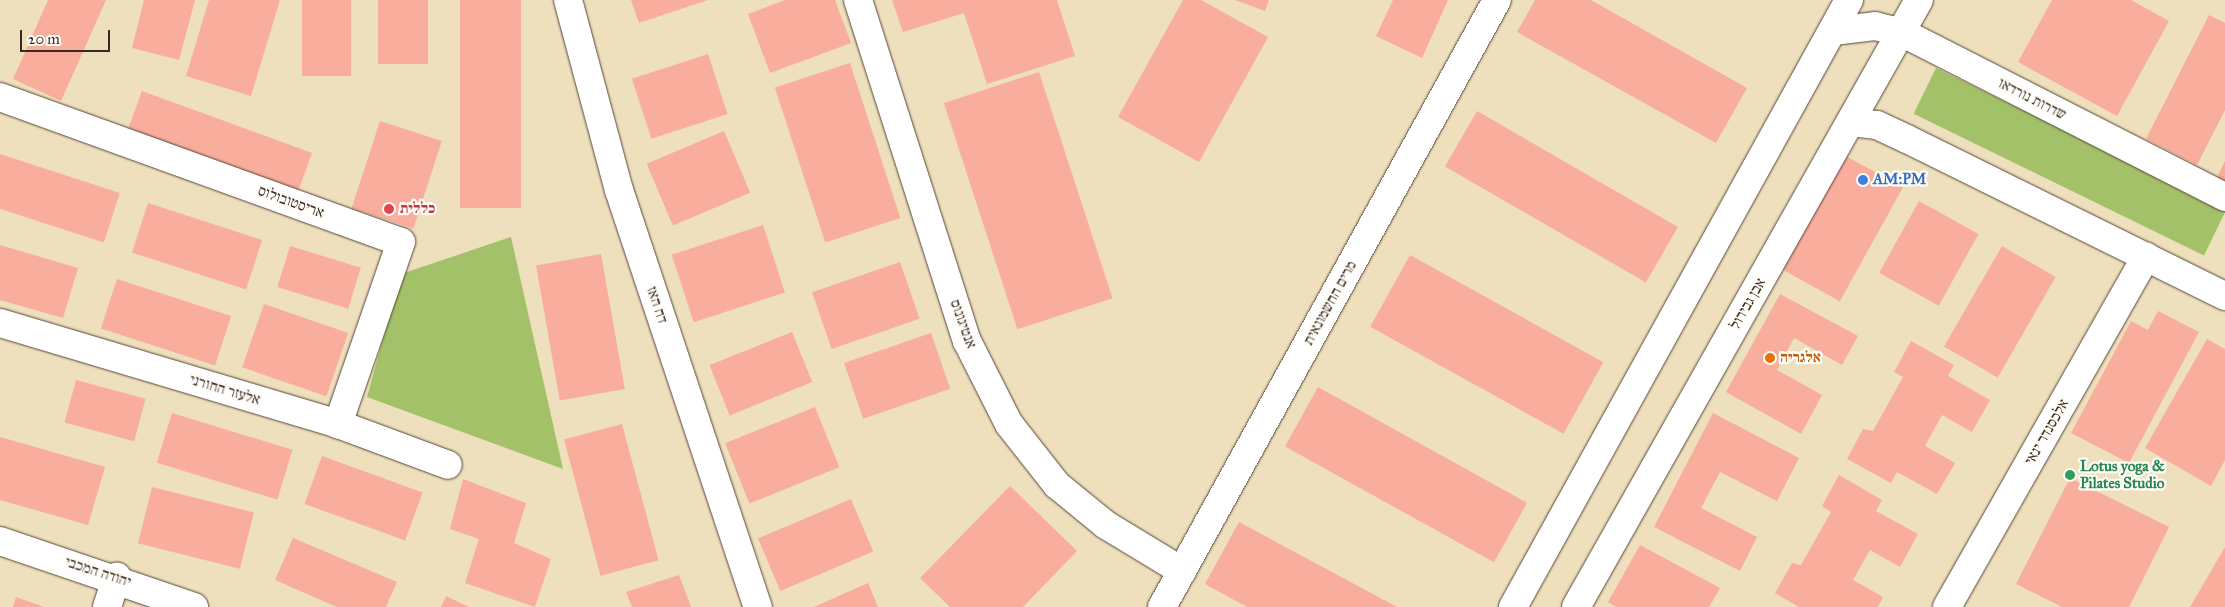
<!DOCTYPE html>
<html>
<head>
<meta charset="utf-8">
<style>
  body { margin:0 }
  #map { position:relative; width:2225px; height:607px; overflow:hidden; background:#eedfbd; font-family:"IM FELL Great Primer","Frank Ruhl Libre",serif }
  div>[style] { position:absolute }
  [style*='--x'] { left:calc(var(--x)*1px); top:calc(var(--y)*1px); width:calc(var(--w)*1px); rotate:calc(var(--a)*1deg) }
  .green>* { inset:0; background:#a3c168; transform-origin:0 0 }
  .building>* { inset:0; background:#f8ad9d; transform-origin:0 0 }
  .roads { filter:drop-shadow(0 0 1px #564536) drop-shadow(0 0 1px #564536) }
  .minor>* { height:28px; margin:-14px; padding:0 14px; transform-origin:14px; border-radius:14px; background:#fff }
  .tertiary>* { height:28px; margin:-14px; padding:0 14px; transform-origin:14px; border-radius:14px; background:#fff }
  .secondary>* { height:28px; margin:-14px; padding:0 14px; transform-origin:14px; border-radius:14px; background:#fff }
  .dots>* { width:14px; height:14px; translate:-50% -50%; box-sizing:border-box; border:2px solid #fdfcf7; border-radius:50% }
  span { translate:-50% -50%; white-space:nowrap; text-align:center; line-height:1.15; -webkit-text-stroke:4.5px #fdfcf7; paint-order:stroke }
  .street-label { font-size:15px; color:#3b2a1e }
  .shop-label { font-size:15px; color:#366cbe; font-weight:700 }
  .left { translate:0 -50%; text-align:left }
  .health-label { font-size:15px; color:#be3a42; font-weight:700 }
  .food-label { font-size:15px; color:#c56008; font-weight:700 }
  .leisure-label { font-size:15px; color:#27864d; font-weight:700 }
  .scale { position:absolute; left:20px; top:30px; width:90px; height:22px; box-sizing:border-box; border:2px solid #3b2a1e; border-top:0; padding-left:6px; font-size:15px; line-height:18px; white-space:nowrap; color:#3b2a1e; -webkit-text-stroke:4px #fdfcf7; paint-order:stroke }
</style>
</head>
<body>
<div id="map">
  <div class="green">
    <div style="left:1936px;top:68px;width:323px;height:51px;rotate:26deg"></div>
    <div style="clip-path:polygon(511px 237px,563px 469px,367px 397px,401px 274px)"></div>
  </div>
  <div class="building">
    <div style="clip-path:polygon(48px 0,106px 0,61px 101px,13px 79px)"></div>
    <div style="clip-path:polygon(144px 0,195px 0,179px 60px,132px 48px)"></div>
    <div style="clip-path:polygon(209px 0,280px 0,251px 96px,186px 76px)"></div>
    <div style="left:302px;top:0;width:49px;height:76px"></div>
    <div style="left:378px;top:0;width:50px;height:64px"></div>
    <div style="left:460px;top:0;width:61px;height:208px"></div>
    <div style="clip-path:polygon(631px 0,708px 0,639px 23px)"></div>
    <div style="clip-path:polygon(785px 0,835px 0,851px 43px,770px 73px,748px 14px)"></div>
    <div style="clip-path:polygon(892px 0,1057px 0,1075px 56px,987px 84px,964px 13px,903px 32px)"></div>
    <div style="clip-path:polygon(1183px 0,1201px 0,1268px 37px,1199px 162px,1118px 117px)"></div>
    <div style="clip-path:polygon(1235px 0,1269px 0,1265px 11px)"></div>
    <div style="clip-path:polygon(1393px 0,1448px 0,1422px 58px,1376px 36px)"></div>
    <div style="clip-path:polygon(1535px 0,1591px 0,1747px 88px,1716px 143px,1517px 32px)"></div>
    <div style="clip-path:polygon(2052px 0,2131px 0,2169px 21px,2117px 116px,2018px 62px)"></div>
    <div style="clip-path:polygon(2209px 15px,2225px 23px,2225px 110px,2197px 165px,2146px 139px)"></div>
    <div style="left:708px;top:54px;width:63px;height:80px;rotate:72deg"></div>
    <div style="left:850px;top:63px;width:163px;height:79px;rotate:72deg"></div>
    <div style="left:1039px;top:72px;width:238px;height:100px;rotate:72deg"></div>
    <div style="left:142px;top:91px;width:181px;height:45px;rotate:20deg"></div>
    <div style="left:1477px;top:111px;width:232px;height:64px;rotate:30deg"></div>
    <div style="left:380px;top:121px;width:65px;height:92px;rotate:18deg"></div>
    <div style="left:724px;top:131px;width:67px;height:84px;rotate:67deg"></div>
    <div style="left:0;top:154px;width:126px;height:52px;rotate:18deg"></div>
    <div style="left:1846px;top:156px;width:65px;height:130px;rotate:29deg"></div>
    <div style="clip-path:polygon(2225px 161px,2225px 186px,2215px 181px)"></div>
    <div style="left:1919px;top:201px;width:68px;height:82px;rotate:29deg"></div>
    <div style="left:148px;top:203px;width:120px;height:52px;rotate:18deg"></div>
    <div style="left:763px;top:225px;width:71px;height:96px;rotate:72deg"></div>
    <div style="clip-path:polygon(0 245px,78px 268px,63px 318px,0 300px)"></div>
    <div style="left:290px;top:246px;width:74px;height:43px;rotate:17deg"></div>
    <div style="left:2002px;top:246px;width:62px;height:116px;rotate:30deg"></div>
    <div style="left:601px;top:254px;width:137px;height:66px;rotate:80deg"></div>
    <div style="left:1410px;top:255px;width:221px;height:82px;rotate:29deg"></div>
    <div style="left:900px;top:262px;width:60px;height:93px;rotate:71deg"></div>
    <div style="left:117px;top:279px;width:120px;height:52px;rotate:18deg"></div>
    <div style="clip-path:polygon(1780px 294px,1858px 336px,1842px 365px,1794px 338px,1777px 370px,1822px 395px,1801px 434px,1726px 392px)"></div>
    <div style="left:264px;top:304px;width:89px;height:67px;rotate:19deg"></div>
    <div style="clip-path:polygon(2158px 311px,2199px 332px,2129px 463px,2071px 433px,2131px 321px,2148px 330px)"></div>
    <div style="left:792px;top:332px;width:54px;height:89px;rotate:68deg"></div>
    <div style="left:931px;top:333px;width:59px;height:92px;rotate:71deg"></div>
    <div style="clip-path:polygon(2207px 339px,2225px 349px,2225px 460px,2211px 486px,2145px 448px)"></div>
    <div style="clip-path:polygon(1911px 341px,1954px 365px,1948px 376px,1990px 400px,1972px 432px,1942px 415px,1925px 446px,1955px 463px,1937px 494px,1897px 472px,1891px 483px,1847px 459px,1863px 429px,1873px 431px,1903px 377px,1894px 372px)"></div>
    <div style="left:76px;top:380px;width:72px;height:44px;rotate:15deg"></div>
    <div style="left:1318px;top:387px;width:239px;height:68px;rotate:29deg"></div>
    <div style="left:815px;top:407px;width:65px;height:97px;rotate:68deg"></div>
    <div style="left:172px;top:413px;width:126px;height:52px;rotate:17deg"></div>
    <div style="clip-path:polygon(1713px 413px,1799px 458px,1777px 501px,1720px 472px,1701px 508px,1757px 537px,1740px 571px,1654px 527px)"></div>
    <div style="left:622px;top:424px;width:141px;height:60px;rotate:75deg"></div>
    <div style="clip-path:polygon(0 437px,105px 467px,88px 525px,0 500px)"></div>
    <div style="left:322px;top:456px;width:107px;height:51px;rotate:20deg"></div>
    <div style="clip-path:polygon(1839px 475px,1882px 500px,1876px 511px,1918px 534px,1900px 567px,1870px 550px,1853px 580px,1883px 597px,1878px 607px,1799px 607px,1775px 593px,1792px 563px,1801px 565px,1831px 512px,1822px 506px)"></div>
    <div style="clip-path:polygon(2070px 478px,2169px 527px,2129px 607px,2062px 607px,2016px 584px)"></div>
    <div style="clip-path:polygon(463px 479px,526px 503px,514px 543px,551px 559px,535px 607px,465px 583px,479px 539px,450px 529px)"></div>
    <div style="clip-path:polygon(1010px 486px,1077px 551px,1023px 607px,950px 607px,920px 578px)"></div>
    <div style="left:152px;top:487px;width:105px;height:58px;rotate:14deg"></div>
    <div style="left:851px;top:499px;width:57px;height:101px;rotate:67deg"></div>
    <div style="clip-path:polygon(1239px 522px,1397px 607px,1247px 607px,1205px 584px)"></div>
    <div style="clip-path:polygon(293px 538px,397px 582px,386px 607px,337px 607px,275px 580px)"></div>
    <div style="clip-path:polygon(1640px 545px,1720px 588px,1709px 607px,1616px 607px,1608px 602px)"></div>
    <div style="clip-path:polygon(2225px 547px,2225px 607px,2190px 607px)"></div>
    <div style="clip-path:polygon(679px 575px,691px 607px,632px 607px,626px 592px)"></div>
    <div style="clip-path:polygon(868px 583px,878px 607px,814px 607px)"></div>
    <div style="clip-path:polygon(446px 596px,469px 607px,441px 607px)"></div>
    <div style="clip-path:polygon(16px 597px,44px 607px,13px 607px)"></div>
  </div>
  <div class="roads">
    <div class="minor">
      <div style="--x:568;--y:0;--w:197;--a:75"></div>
      <div style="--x:619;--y:190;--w:440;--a:71.6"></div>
      <div style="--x:858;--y:0;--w:358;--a:72.3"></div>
      <div style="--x:967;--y:341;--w:93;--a:63.2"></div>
      <div style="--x:1009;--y:424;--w:78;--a:51.8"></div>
      <div style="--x:1057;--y:485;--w:63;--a:39.2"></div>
      <div style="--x:1106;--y:525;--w:89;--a:31.2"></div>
      <div style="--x:0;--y:97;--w:426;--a:19.9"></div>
      <div style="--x:401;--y:242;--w:193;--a:109.1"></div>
      <div style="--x:0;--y:323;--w:353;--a:16.6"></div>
      <div style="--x:338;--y:424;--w:117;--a:20.4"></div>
      <div style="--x:107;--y:607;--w:32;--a:-72"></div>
      <div style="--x:1162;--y:607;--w:693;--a:-61.11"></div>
      <div style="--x:1947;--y:607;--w:403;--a:-60.4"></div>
    </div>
    <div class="tertiary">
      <div style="--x:1833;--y:31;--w:42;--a:-6.8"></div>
      <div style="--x:1875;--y:26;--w:29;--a:14"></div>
      <div style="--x:1903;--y:33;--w:361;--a:27"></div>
      <div style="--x:1851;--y:122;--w:26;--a:7"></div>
      <div style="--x:1877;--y:125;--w:33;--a:25"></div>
      <div style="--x:1907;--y:139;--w:355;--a:26.3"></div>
      <div style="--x:0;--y:541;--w:205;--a:18.8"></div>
    </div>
    <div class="secondary">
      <div style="--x:1513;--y:607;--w:694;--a:-61.03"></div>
      <div style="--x:1576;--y:607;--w:697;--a:-60.53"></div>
    </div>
  </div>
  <div class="dots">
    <div style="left:1863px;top:180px;background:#3f7fe0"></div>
    <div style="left:389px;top:209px;background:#e0444e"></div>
    <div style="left:1770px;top:358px;background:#e8710a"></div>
    <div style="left:2070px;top:475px;background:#2e9e5b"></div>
  </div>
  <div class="street-label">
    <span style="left:2032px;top:99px;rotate:27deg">שדרות נורדאו</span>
    <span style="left:291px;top:202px;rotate:20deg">אריסטובולוס</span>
    <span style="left:1330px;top:303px;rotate:-61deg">מרים החשמונאית</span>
    <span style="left:1748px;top:304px;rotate:-60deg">אבן גבירול</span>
    <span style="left:657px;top:305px;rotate:71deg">דה האז</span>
    <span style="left:963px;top:324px;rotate:70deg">אנטיגונוס</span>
    <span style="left:225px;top:390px;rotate:17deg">אלעזר החורני</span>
    <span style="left:2047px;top:432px;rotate:-60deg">אלכסנדר ינאי</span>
    <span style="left:98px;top:572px;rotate:18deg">יהודה המכבי</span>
  </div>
  <div class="shop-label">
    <span class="left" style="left:1873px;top:180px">AM:PM</span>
  </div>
  <div class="health-label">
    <span class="left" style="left:400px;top:209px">כללית</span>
  </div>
  <div class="food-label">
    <span class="left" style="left:1780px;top:358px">אלגריה</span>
  </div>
  <div class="leisure-label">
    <span class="left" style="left:2080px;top:475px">Lotus yoga &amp;<br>Pilates Studio</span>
  </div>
  <div class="scale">20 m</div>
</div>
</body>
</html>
